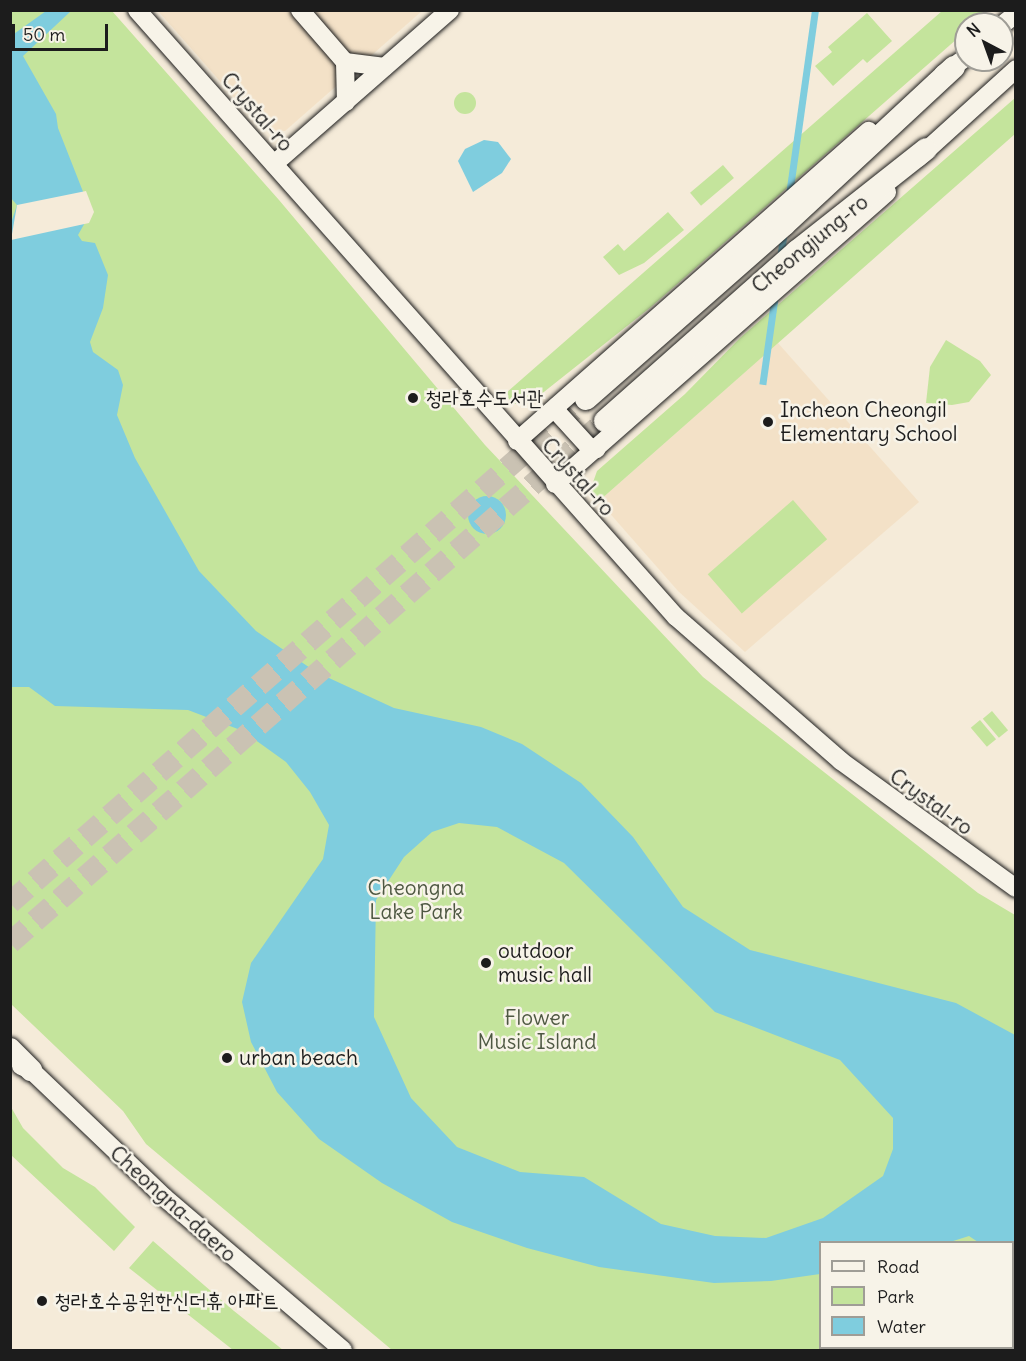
<!DOCTYPE html>
<html>
<head>
<meta charset="utf-8">
<style>
  body { margin:0 }
  #map { position:relative; width:1026px; height:1361px; overflow:hidden; background:#f5ebd9; font-family:Delius,"Poor Story",sans-serif }
  div>[style] { position:absolute }
  [style*='--x'] { left:calc(var(--x)*1px); top:calc(var(--y)*1px); width:calc(var(--w)*1px); rotate:calc(var(--a)*1deg) }
  .built>* { inset:0; background:#f3e1c7 }
  .green>* { inset:0; background:#c4e49c; transform-origin:0 0 }
  .round { border-radius:50% }
  .water>* { inset:0; background:#7fcdde; transform-origin:0 0 }
  .pier>* { inset:0; background:#f5ebd9 }
  .major-tunnel>* { height:22px; margin-top:-11px; transform-origin:0; background:repeating-linear-gradient(90deg,#cac2b3 0 22px,transparent 0 33px) }
  .roads { filter:drop-shadow(0 0 2px #1c1c1c) drop-shadow(0 0 2px #1c1c1c) }
  .minor>* { height:18px; margin:-9px; padding:0 9px; transform-origin:9px; border-radius:9px; background:#f7f3e8 }
  .major>* { height:22px; margin:-11px; padding:0 11px; transform-origin:11px; border-radius:11px; background:#f7f3e8 }
  .dots>* { width:16px; height:16px; translate:-50% -50%; box-sizing:border-box; border:3px solid #f7f3e8; border-radius:50% }
  span { translate:-50% -50%; white-space:nowrap; text-align:center; line-height:1.15; -webkit-text-stroke:5px #f7f3e8; paint-order:stroke }
  .street-label { font-size:21px; color:#1c1c1c }
  .poi-label { font-size:21px; color:#1c1c1c }
  .left { translate:0 -50%; text-align:left }
  .park-label { font-size:21px; color:#4e5842 }
  .frame { position:absolute; inset:0; border:12px solid #1c1c1c; pointer-events:none }
  .legend { position:absolute; left:819px; top:1241px; width:195px; height:108px; box-sizing:border-box; background:#f7f3e8; border:2px solid #9f9d96; margin:0; padding:8px 10px; list-style:none; font-size:18px; color:#1c1c1c }
  .legend li { display:flex; align-items:center; gap:12px; height:30px }
  .legend b { width:30px; border:2px solid #9f9d96 }
  .north { position:absolute; left:954px; top:12px; width:60px; height:60px; box-sizing:border-box; background:#f7f3e8; border:2px solid #9f9d96; border-radius:50%; rotate:319deg; font-size:16px; font-weight:700; line-height:24px; text-align:center; color:#1c1c1c }
  .north::after { content:''; display:block; margin:auto; width:21px; height:27px; background:#1c1c1c; clip-path:polygon(50% 0,100% 100%,50% 72%,0 100%) }
  .scale { position:absolute; left:12px; top:24px; width:96px; height:27px; box-sizing:border-box; border:3px solid #1c1c1c; border-top:0; padding-left:8px; font-size:18px; line-height:21px; white-space:nowrap; color:#1c1c1c; -webkit-text-stroke:4px #f7f3e8; paint-order:stroke }
</style>
</head>
<body>
<div id="map">
  <div class="built">
    <div style="clip-path:polygon(158px 11px,422px 11px,285px 131px,263px 130px)"></div>
    <div style="clip-path:polygon(778px 343px,919px 502px,745px 652px,678px 591px,599px 501px)"></div>
  </div>
  <div class="green">
    <div style="clip-path:polygon(evenodd,10px 11px,112px 11px,279px 200px,485px 445px,703px 677px,978px 893px,1015px 915px,1015px 1350px,392px 1350px,146px 1144px,123px 1111px,11px 1004px,10px 11px,820px 1242px,1012px 1242px,1012px 1348px,820px 1348px,820px 1242px)"></div>
    <div style="clip-path:polygon(942px 11px,983px 11px,982px 17px,974px 24px,966px 24px,966px 31px,651px 307px,530px 403px,513px 404px,505px 394px)"></div>
    <div style="clip-path:polygon(867px 13px,892px 41px,867px 63px,863px 59px,833px 86px,815px 66px,832px 52px,828px 47px)"></div>
    <div class="round" style="left:454px;top:92px;width:22px;height:22px"></div>
    <div style="clip-path:polygon(1015px 98px,1015px 134px,599px 501px,590px 491px,597px 471px,685px 394px,740px 338px)"></div>
    <div style="left:723px;top:165px;width:17px;height:43px;rotate:50deg"></div>
    <div style="clip-path:polygon(668px 212px,684px 230px,644px 263px,619px 275px,603px 257px,618px 244px,624px 251px)"></div>
    <div style="clip-path:polygon(946px 340px,980px 361px,991px 375px,969px 402px,952px 405px,926px 403px,930px 367px)"></div>
    <div style="left:793px;top:500px;width:52px;height:113px;rotate:49deg"></div>
    <div style="left:992px;top:711px;width:25px;height:12px;rotate:50deg"></div>
    <div style="left:980px;top:720px;width:25px;height:12px;rotate:50deg"></div>
    <div style="clip-path:polygon(11px 1107px,23px 1128px,63px 1168px,95px 1187px,135px 1227px,114px 1251px,11px 1155px)"></div>
    <div style="clip-path:polygon(153px 1241px,234px 1311px,283px 1350px,233px 1350px,129px 1268px)"></div>
  </div>
  <div class="water">
    <div style="left:812px;top:10px;width:7px;height:378px;rotate:8deg"></div>
    <div style="clip-path:polygon(evenodd,46px 11px,71px 11px,23px 56px,56px 114px,58px 128px,91px 212px,78px 235px,82px 241px,95px 243px,108px 275px,103px 308px,90px 342px,93px 352px,118px 370px,123px 385px,117px 415px,135px 458px,199px 571px,256px 631px,316px 672px,394px 708px,481px 727px,522px 744px,581px 783px,633px 837px,683px 907px,750px 950px,956px 1003px,1015px 1035px,1015px 1259px,1013px 1261px,1012px 1242px,978px 1242px,969px 1236px,950px 1242px,820px 1242px,820px 1274px,771px 1281px,714px 1283px,599px 1267px,527px 1248px,452px 1222px,382px 1183px,319px 1139px,277px 1092px,251px 1042px,242px 1002px,251px 963px,323px 859px,329px 825px,310px 792px,286px 762px,243px 731px,188px 710px,55px 706px,29px 687px,11px 687px,10px 226px,17px 205px,10px 197px,11px 36px,46px 11px,459px 823px,497px 827px,564px 863px,715px 1012px,840px 1060px,893px 1118px,893px 1149px,883px 1176px,823px 1218px,766px 1238px,715px 1236px,661px 1224px,584px 1177px,520px 1172px,457px 1147px,411px 1098px,374px 1017px,376px 900px,404px 857px,432px 832px,459px 823px)"></div>
    <div style="clip-path:polygon(484px 140px,498px 142px,511px 159px,502px 173px,473px 192px,458px 161px,465px 149px)"></div>
    <div class="round" style="left:468px;top:496px;width:38px;height:38px"></div>
  </div>
  <div class="pier">
    <div style="clip-path:polygon(86px 191px,94px 212px,89px 223px,11px 240px,17px 205px)"></div>
  </div>
  <div class="major-tunnel">
    <div style="--x:10;--y:903;--w:765;--a:-41.19"></div>
    <div style="--x:10;--y:943;--w:792;--a:-41.26"></div>
  </div>
  <div class="roads">
    <div class="minor">
      <div style="--x:137;--y:10;--w:812;--a:48.4"></div>
      <div style="--x:676;--y:617;--w:219;--a:41.1"></div>
      <div style="--x:841;--y:761;--w:216;--a:36"></div>
      <div style="--x:300;--y:10;--w:69;--a:49.1"></div>
      <div style="--x:1002;--y:25;--w:18;--a:-38"></div>
      <div style="--x:345;--y:62;--w:40;--a:7.1"></div>
      <div style="--x:345;--y:62;--w:40;--a:88.6"></div>
      <div style="--x:943;--y:74;--w:29;--a:-36"></div>
      <div style="--x:918;--y:158;--w:132;--a:-42.2"></div>
      <div style="--x:274;--y:164;--w:234;--a:-41.2"></div>
      <div style="--x:557;--y:406;--w:7;--a:82"></div>
      <div style="--x:558;--y:413;--w:45;--a:47.7"></div>
      <div style="--x:588;--y:446;--w:9;--a:21"></div>
      <div style="--x:517;--y:441;--w:469;--a:-41.4"></div>
      <div style="--x:555;--y:484;--w:442;--a:-41.3"></div>
      <div style="--x:21;--y:1066;--w:11;--a:22"></div>
      <div style="--x:31;--y:1070;--w:185;--a:43.7"></div>
      <div style="--x:165;--y:1198;--w:234;--a:40.5"></div>
    </div>
    <div class="major">
      <div style="--x:586;--y:399;--w:264;--a:-41.3"></div>
      <div style="--x:784;--y:225;--w:232;--a:-42.9"></div>
      <div style="--x:605;--y:421;--w:256;--a:-41.5"></div>
      <div style="--x:797;--y:251;--w:164;--a:-38.3"></div>
      <div style="--x:10;--y:1049;--w:30;--a:45"></div>
    </div>
  </div>
  <div class="dots">
    <div style="left:413px;top:398px;background:#1c1c1c"></div>
    <div style="left:768px;top:422px;background:#1c1c1c"></div>
    <div style="left:486px;top:963px;background:#1c1c1c"></div>
    <div style="left:227px;top:1058px;background:#1c1c1c"></div>
    <div style="left:42px;top:1301px;background:#1c1c1c"></div>
  </div>
  <div class="street-label">
    <span style="left:257px;top:112px;rotate:49deg">Crystal-ro</span>
    <span style="left:810px;top:244px;rotate:-39deg">Cheongjung-ro</span>
    <span style="left:578px;top:477px;rotate:48deg">Crystal-ro</span>
    <span style="left:931px;top:802px;rotate:36deg">Crystal-ro</span>
    <span style="left:173px;top:1204px;rotate:42deg">Cheongna-daero</span>
  </div>
  <div class="poi-label">
    <span class="left" style="left:425px;top:398px">청라호수도서관</span>
    <span class="left" style="left:780px;top:422px">Incheon Cheongil<br>Elementary School</span>
    <span class="left" style="left:498px;top:963px">outdoor<br>music hall</span>
    <span class="left" style="left:239px;top:1058px">urban beach</span>
    <span class="left" style="left:54px;top:1301px">청라호수공원한신더휴 아파트</span>
  </div>
  <div class="park-label">
    <span style="left:416px;top:900px">Cheongna<br>Lake Park</span>
    <span style="left:537px;top:1030px">Flower<br>Music Island</span>
  </div>
  <div class="frame"></div>
  <ul class="legend">
  <li><b style="height:8px;background:#f7f3e8"></b>Road</li>
  <li><b style="height:16px;background:#c4e49c"></b>Park</li>
  <li><b style="height:16px;background:#7fcdde"></b>Water</li>
  </ul>
  <div class="north">N</div>
  <div class="scale">50 m</div>
</div>
</body>
</html>
